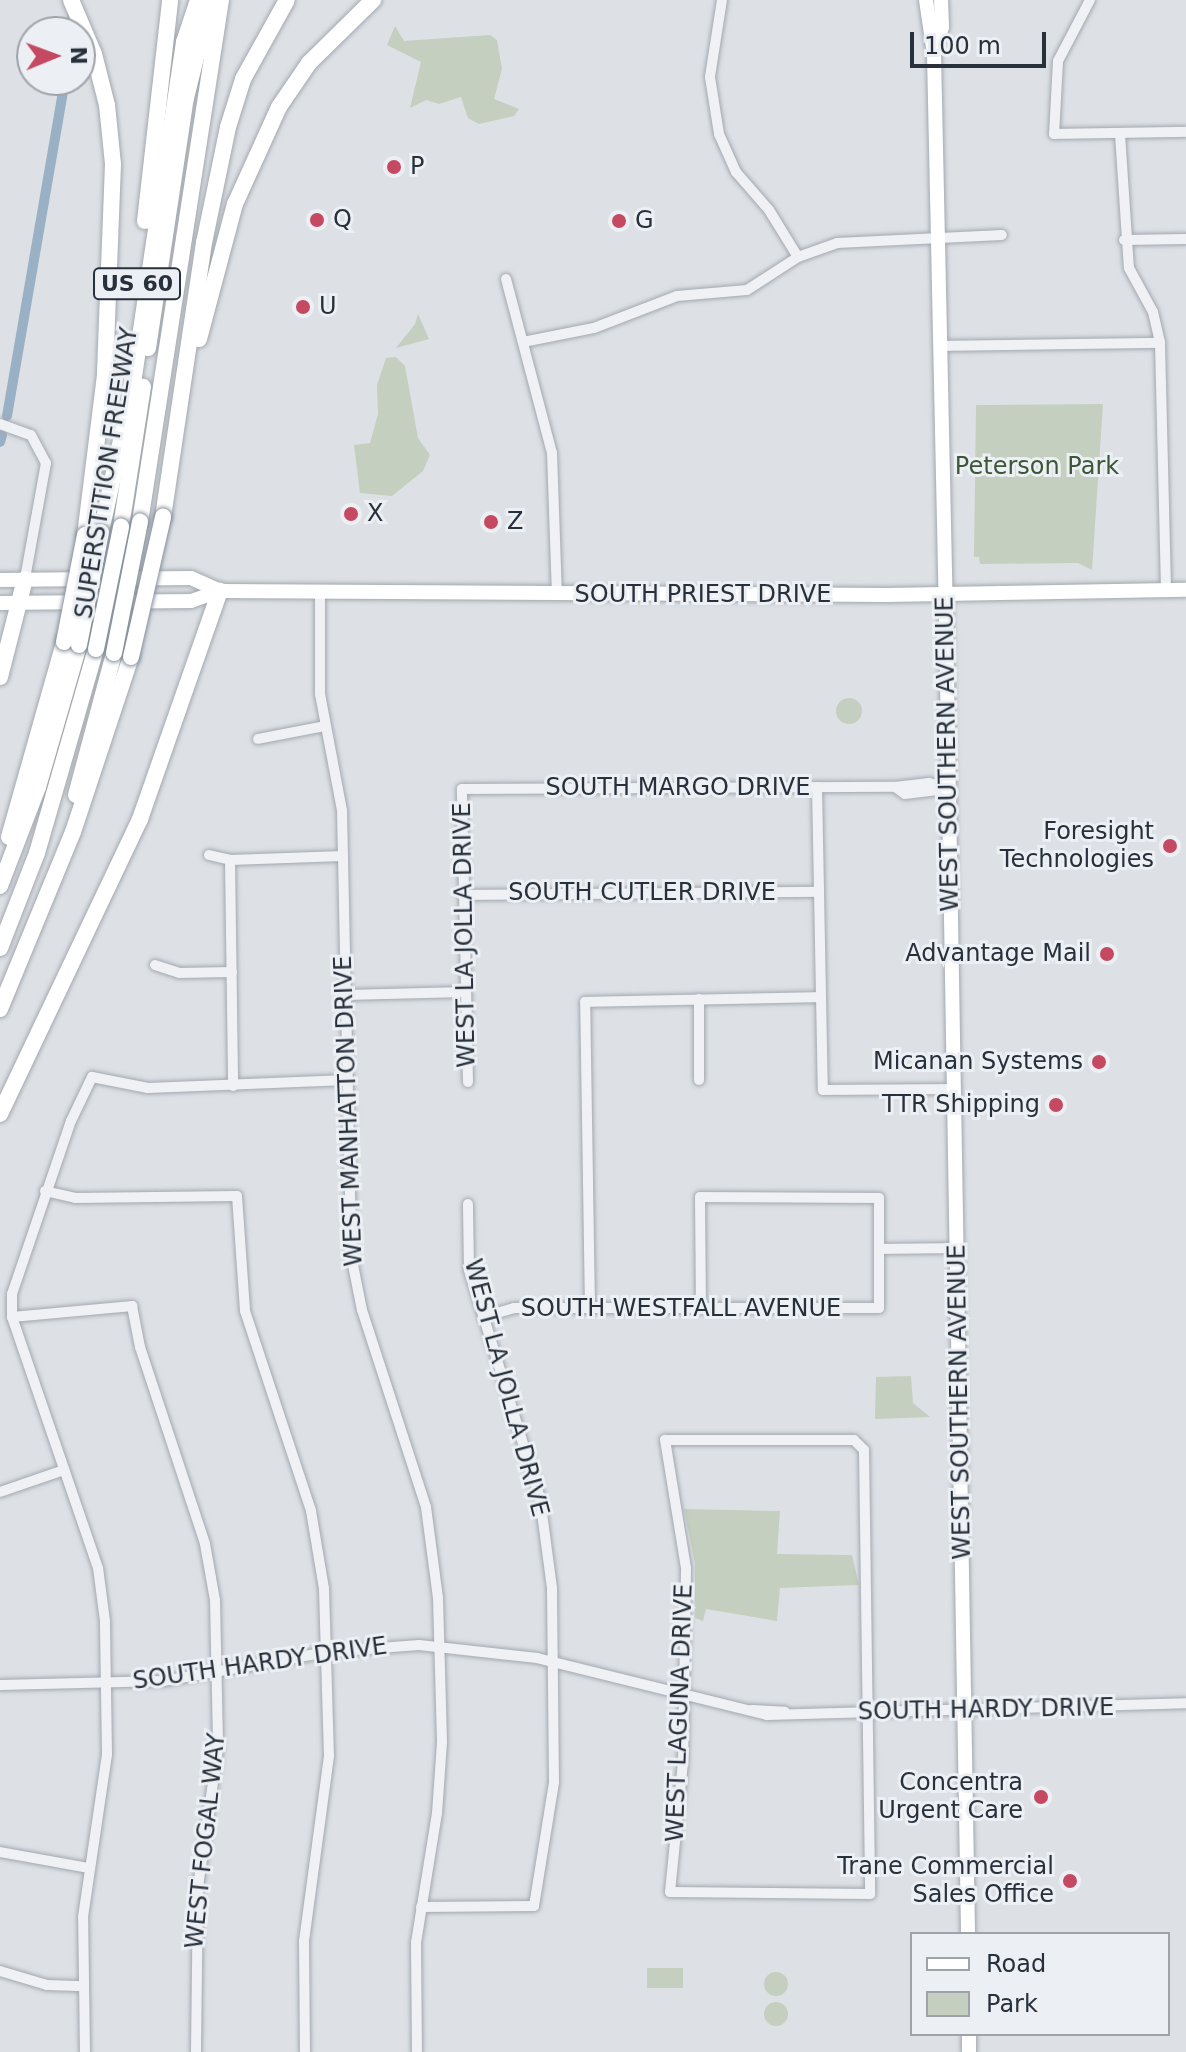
<!DOCTYPE html>
<html>
<head>
<meta charset="utf-8">
<style>
  body { margin:0 }
  #map { position:relative; width:1186px; height:2052px; overflow:hidden; background:#dde1e6; font-family:"DejaVu Sans",sans-serif }
  div>[style] { position:absolute }
  [style*='--x'] { left:calc(var(--x)*1px); top:calc(var(--y)*1px); width:calc(var(--w)*1px); rotate:calc(var(--a)*1deg) }
  .green>* { inset:0; background:#c4cfbf; transform-origin:0 0 }
  .round { border-radius:50% }
  .canal>* { height:10px; margin:-5px; padding:0 5px; transform-origin:5px; border-radius:5px; background:#9ab0c4 }
  .roads { filter:drop-shadow(0 0 2px #a3a8af) drop-shadow(0 0 2px #a3a8af) }
  .minor>* { height:10px; margin:-5px; padding:0 5px; transform-origin:5px; border-radius:5px; background:#eff1f4 }
  .major>* { height:14px; margin:-7px; padding:0 7px; transform-origin:7px; border-radius:7px; background:#fff }
  .highway>* { height:16px; margin:-8px; padding:0 8px; transform-origin:8px; border-radius:8px; background:#fff }
  .bridges { filter:drop-shadow(0 0 2px #858f9b) drop-shadow(0 0 2px #858f9b) }
  .highway-bridge>* { height:16px; margin:-8px; padding:0 8px; transform-origin:8px; border-radius:8px; background:#fff }
  .dots>* { width:22px; height:22px; translate:-50% -50%; box-sizing:border-box; border:4px solid #ecf0f4; border-radius:50% }
  span { translate:-50% -50%; white-space:nowrap; text-align:center; line-height:1.15; -webkit-text-stroke:6px #ecf0f4; paint-order:stroke }
  .shield-label span { padding:2px 6px; background:#ecf0f4; border:2px solid; border-radius:6px; -webkit-text-stroke-width:0 }
  .shield-label { font-size:22px; color:#28303b; font-weight:700 }
  .poi-label { font-size:24px; color:#28303b }
  .left { translate:0 -50%; text-align:left }
  .right { translate:-100% -50%; text-align:right }
  .park-label { font-size:24px; color:#3d5636 }
  .street-label { font-size:24px; color:#28303b }
  .legend { position:absolute; left:910px; top:1932px; width:260px; height:104px; box-sizing:border-box; background:#ecf0f4; border:2px solid #9ea3aa; margin:0; padding:10px 14px; list-style:none; font-size:24px; color:#28303b }
  .legend li { display:flex; align-items:center; gap:16px; height:40px }
  .legend b { width:40px; border:2px solid #9ea3aa }
  .north { position:absolute; left:16px; top:16px; width:80px; height:80px; box-sizing:border-box; background:#ecf0f4; border:2px solid #9ea3aa; border-radius:50%; rotate:89deg; font-size:22px; font-weight:700; line-height:32px; text-align:center; color:#28303b }
  .north::after { content:''; display:block; margin:auto; width:28px; height:36px; background:#c44961; clip-path:polygon(50% 0,100% 100%,50% 72%,0 100%) }
  .scale { position:absolute; left:910px; top:32px; width:136px; height:36px; box-sizing:border-box; border:4px solid #28303b; border-top:0; padding-left:10px; font-size:24px; line-height:28px; white-space:nowrap; color:#28303b; -webkit-text-stroke:6px #ecf0f4; paint-order:stroke }
</style>
</head>
<body>
<div id="map">
  <div class="green">
    <div style="clip-path:polygon(395px 26px,404px 41px,490px 35px,497px 40px,502px 69px,494px 99px,519px 109px,514px 116px,479px 124px,468px 118px,461px 97px,439px 104px,426px 100px,410px 108px,421px 62px,387px 45px)"></div>
    <div style="clip-path:polygon(418px 314px,429px 339px,396px 348px,415px 324px)"></div>
    <div style="clip-path:polygon(396px 357px,405px 366px,418px 438px,430px 455px,423px 471px,392px 496px,360px 493px,354px 445px,370px 443px,378px 414px,377px 385px,386px 358px)"></div>
    <div style="clip-path:polygon(1103px 404px,1092px 570px,1078px 563px,980px 564px,979px 557px,974px 557px,976px 405px)"></div>
    <div class="round" style="left:836px;top:698px;width:26px;height:26px"></div>
    <div style="clip-path:polygon(911px 1376px,913px 1403px,930px 1417px,875px 1419px,876px 1377px)"></div>
    <div style="clip-path:polygon(684px 1509px,780px 1511px,777px 1554px,852px 1555px,859px 1585px,780px 1588px,777px 1621px,706px 1609px,703px 1621px,695px 1618px,695px 1564px)"></div>
    <div style="left:647px;top:1968px;width:36px;height:20px"></div>
    <div class="round" style="left:764px;top:1972px;width:24px;height:24px"></div>
    <div class="round" style="left:764px;top:2002px;width:24px;height:24px"></div>
  </div>
  <div class="canal">
    <div style="--x:70;--y:32;--w:22;--a:-82"></div>
    <div style="--x:7;--y:416;--w:341;--a:-80.2"></div>
    <div style="--x:0;--y:442;--w:7;--a:-74"></div>
  </div>
  <div class="roads">
    <div class="minor">
      <div style="--x:722;--y:0;--w:78;--a:98.9"></div>
      <div style="--x:710;--y:77;--w:58;--a:81"></div>
      <div style="--x:719;--y:134;--w:42;--a:65.9"></div>
      <div style="--x:736;--y:172;--w:50;--a:49"></div>
      <div style="--x:769;--y:210;--w:55;--a:58.3"></div>
      <div style="--x:1090;--y:0;--w:69;--a:117.7"></div>
      <div style="--x:1058;--y:61;--w:73;--a:93.1"></div>
      <div style="--x:1054;--y:134;--w:132;--a:-0.9"></div>
      <div style="--x:1120;--y:134;--w:134;--a:86.2"></div>
      <div style="--x:1129;--y:268;--w:50;--a:61.4"></div>
      <div style="--x:1153;--y:312;--w:32;--a:77"></div>
      <div style="--x:1160;--y:343;--w:247;--a:88.6"></div>
      <div style="--x:1124;--y:240;--w:62;--a:-0.9"></div>
      <div style="--x:506;--y:279;--w:180;--a:75.2"></div>
      <div style="--x:552;--y:453;--w:141;--a:88"></div>
      <div style="--x:523;--y:342;--w:72;--a:-11.2"></div>
      <div style="--x:594;--y:328;--w:89;--a:-21.1"></div>
      <div style="--x:677;--y:296;--w:70;--a:-4.9"></div>
      <div style="--x:747;--y:290;--w:61;--a:-32.9"></div>
      <div style="--x:798;--y:257;--w:41;--a:-19.7"></div>
      <div style="--x:837;--y:243;--w:165;--a:-2.8"></div>
      <div style="--x:940;--y:346;--w:220;--a:-0.8"></div>
      <div style="--x:0;--y:424;--w:33;--a:20"></div>
      <div style="--x:31;--y:435;--w:32;--a:62"></div>
      <div style="--x:46;--y:463;--w:118;--a:100.3"></div>
      <div style="--x:320;--y:591;--w:103;--a:90"></div>
      <div style="--x:320;--y:694;--w:118;--a:79.3"></div>
      <div style="--x:342;--y:810;--w:445;--a:88.8"></div>
      <div style="--x:351;--y:1255;--w:56;--a:78.7"></div>
      <div style="--x:362;--y:1310;--w:207;--a:72"></div>
      <div style="--x:426;--y:1507;--w:92;--a:82.5"></div>
      <div style="--x:438;--y:1598;--w:144;--a:88.4"></div>
      <div style="--x:442;--y:1742;--w:71;--a:94"></div>
      <div style="--x:437;--y:1813;--w:131;--a:99.2"></div>
      <div style="--x:416;--y:1942;--w:110;--a:89.5"></div>
      <div style="--x:258;--y:739;--w:68;--a:-11"></div>
      <div style="--x:817;--y:787;--w:303;--a:88.9"></div>
      <div style="--x:823;--y:1090;--w:130;--a:-0.4"></div>
      <div style="--x:895;--y:787;--w:12;--a:35"></div>
      <div style="--x:905;--y:794;--w:41;--a:-7"></div>
      <div style="--x:209;--y:855;--w:22;--a:13"></div>
      <div style="--x:230;--y:860;--w:113;--a:-2"></div>
      <div style="--x:230;--y:860;--w:226;--a:89.2"></div>
      <div style="--x:465;--y:895;--w:354;--a:-0.5"></div>
      <div style="--x:155;--y:965;--w:25;--a:18"></div>
      <div style="--x:179;--y:973;--w:53;--a:-1.1"></div>
      <div style="--x:345;--y:995;--w:121;--a:-1.4"></div>
      <div style="--x:699;--y:999;--w:81;--a:90"></div>
      <div style="--x:468;--y:1082;--w:293;--a:-91.2"></div>
      <div style="--x:462;--y:789;--w:433;--a:-0.3"></div>
      <div style="--x:895;--y:787;--w:34;--a:-7"></div>
      <div style="--x:929;--y:783;--w:21;--a:14"></div>
      <div style="--x:45;--y:1191;--w:31;--a:13"></div>
      <div style="--x:75;--y:1198;--w:162;--a:-0.7"></div>
      <div style="--x:237;--y:1196;--w:115;--a:86"></div>
      <div style="--x:245;--y:1311;--w:211;--a:71.7"></div>
      <div style="--x:311;--y:1511;--w:79;--a:80.5"></div>
      <div style="--x:324;--y:1589;--w:167;--a:88.3"></div>
      <div style="--x:329;--y:1756;--w:187;--a:97.7"></div>
      <div style="--x:304;--y:1941;--w:111;--a:89.5"></div>
      <div style="--x:880;--y:1249;--w:77;--a:-0.7"></div>
      <div style="--x:590;--y:1309;--w:307;--a:-90.9"></div>
      <div style="--x:585;--y:1002;--w:236;--a:-1.2"></div>
      <div style="--x:12;--y:1317;--w:121;--a:-5.2"></div>
      <div style="--x:132;--y:1306;--w:42;--a:79"></div>
      <div style="--x:140;--y:1347;--w:207;--a:71.7"></div>
      <div style="--x:205;--y:1544;--w:57;--a:79.9"></div>
      <div style="--x:215;--y:1600;--w:148;--a:88.8"></div>
      <div style="--x:218;--y:1748;--w:139;--a:98.2"></div>
      <div style="--x:198;--y:1886;--w:166;--a:90.7"></div>
      <div style="--x:483;--y:1317;--w:32;--a:-16"></div>
      <div style="--x:514;--y:1308;--w:365;--a:0"></div>
      <div style="--x:879;--y:1308;--w:110;--a:-90"></div>
      <div style="--x:879;--y:1198;--w:179;--a:-179.7"></div>
      <div style="--x:700;--y:1197;--w:111;--a:89.5"></div>
      <div style="--x:665;--y:1440;--w:189;--a:0"></div>
      <div style="--x:854;--y:1440;--w:14;--a:45"></div>
      <div style="--x:864;--y:1450;--w:444;--a:89.2"></div>
      <div style="--x:870;--y:1894;--w:200;--a:-179.4"></div>
      <div style="--x:670;--y:1892;--w:131;--a:-84.3"></div>
      <div style="--x:683;--y:1762;--w:194;--a:-89.1"></div>
      <div style="--x:686;--y:1568;--w:130;--a:-99.3"></div>
      <div style="--x:0;--y:1492;--w:68;--a:-19"></div>
      <div style="--x:0;--y:1685;--w:163;--a:-1.4"></div>
      <div style="--x:163;--y:1681;--w:167;--a:-10"></div>
      <div style="--x:327;--y:1652;--w:92;--a:-4.4"></div>
      <div style="--x:419;--y:1645;--w:119;--a:6.3"></div>
      <div style="--x:537;--y:1658;--w:237;--a:13.9"></div>
      <div style="--x:767;--y:1715;--w:419;--a:-1.6"></div>
      <div style="--x:752;--y:1710;--w:33;--a:3"></div>
      <div style="--x:0;--y:1852;--w:90;--a:10.2"></div>
      <div style="--x:421;--y:1907;--w:113;--a:-0.5"></div>
      <div style="--x:534;--y:1906;--w:126;--a:-80.8"></div>
      <div style="--x:554;--y:1782;--w:194;--a:-90.6"></div>
      <div style="--x:552;--y:1588;--w:91;--a:-97.6"></div>
      <div style="--x:540;--y:1498;--w:239;--a:-107.3"></div>
      <div style="--x:469;--y:1270;--w:66;--a:-90.9"></div>
      <div style="--x:0;--y:1971;--w:49;--a:16.6"></div>
      <div style="--x:47;--y:1985;--w:37;--a:2"></div>
      <div style="--x:85;--y:2052;--w:135;--a:-90.8"></div>
      <div style="--x:83;--y:1917;--w:165;--a:-81.6"></div>
      <div style="--x:107;--y:1754;--w:133;--a:-90.9"></div>
      <div style="--x:105;--y:1621;--w:53;--a:-97.5"></div>
      <div style="--x:98;--y:1568;--w:265;--a:-108.9"></div>
      <div style="--x:12;--y:1317;--w:23;--a:-90"></div>
      <div style="--x:12;--y:1294;--w:183;--a:-71.2"></div>
      <div style="--x:71;--y:1121;--w:49;--a:-64.5"></div>
      <div style="--x:92;--y:1077;--w:57;--a:11.1"></div>
      <div style="--x:148;--y:1088;--w:199;--a:-2.3"></div>
    </div>
    <div class="major">
      <div style="--x:926;--y:0;--w:55;--a:81.6"></div>
      <div style="--x:934;--y:54;--w:565;--a:88.78"></div>
      <div style="--x:946;--y:619;--w:1315;--a:89.04"></div>
      <div style="--x:934;--y:53;--w:27;--a:-73"></div>
      <div style="--x:942;--y:27;--w:27;--a:-92"></div>
      <div style="--x:0;--y:580;--w:191;--a:-0.6"></div>
      <div style="--x:191;--y:578;--w:32;--a:24"></div>
      <div style="--x:0;--y:603;--w:191;--a:-0.6"></div>
      <div style="--x:191;--y:601;--w:31;--a:-19"></div>
      <div style="--x:220;--y:591;--w:667;--a:0.34"></div>
      <div style="--x:887;--y:595;--w:299;--a:-1"></div>
      <div style="--x:969;--y:2034;--w:18;--a:90"></div>
    </div>
    <div class="highway">
      <div style="--x:71;--y:0;--w:59;--a:66.9"></div>
      <div style="--x:94;--y:54;--w:53;--a:75.7"></div>
      <div style="--x:107;--y:105;--w:59;--a:84.2"></div>
      <div style="--x:113;--y:164;--w:211;--a:92.2"></div>
      <div style="--x:105;--y:375;--w:161;--a:97.1"></div>
      <div style="--x:145;--y:221;--w:222;--a:-83.5"></div>
      <div style="--x:199;--y:339;--w:140;--a:-75.1"></div>
      <div style="--x:235;--y:204;--w:107;--a:-65.6"></div>
      <div style="--x:279;--y:107;--w:53;--a:-55.7"></div>
      <div style="--x:309;--y:63;--w:90;--a:-44.5"></div>
      <div style="--x:148;--y:348;--w:253;--a:-81.4"></div>
      <div style="--x:186;--y:98;--w:101;--a:-76.2"></div>
      <div style="--x:163;--y:517;--w:277;--a:-81.5"></div>
      <div style="--x:204;--y:243;--w:118;--a:-78.3"></div>
      <div style="--x:228;--y:127;--w:50;--a:-72.6"></div>
      <div style="--x:243;--y:79;--w:90;--a:-60.9"></div>
      <div style="--x:140;--y:522;--w:528;--a:-81.18"></div>
      <div style="--x:121;--y:527;--w:142;--a:-81.1"></div>
      <div style="--x:101;--y:532;--w:145;--a:-77.7"></div>
      <div style="--x:132;--y:390;--w:352;--a:-81.5"></div>
      <div style="--x:184;--y:42;--w:44;--a:-71.6"></div>
      <div style="--x:0;--y:677;--w:101;--a:-75.7"></div>
      <div style="--x:76;--y:795;--w:147;--a:-75"></div>
      <div style="--x:9;--y:837;--w:203;--a:-74.2"></div>
      <div style="--x:0;--y:886;--w:106;--a:-69"></div>
      <div style="--x:38;--y:787;--w:148;--a:-73.9"></div>
      <div style="--x:0;--y:948;--w:102;--a:-68.7"></div>
      <div style="--x:37;--y:853;--w:212;--a:-73.9"></div>
      <div style="--x:0;--y:1009;--w:191;--a:-67.6"></div>
      <div style="--x:73;--y:832;--w:184;--a:-71.7"></div>
      <div style="--x:0;--y:1114;--w:327;--a:-64.6"></div>
      <div style="--x:140;--y:819;--w:242;--a:-70.7"></div>
    </div>
  </div>
  <div class="bridges">
    <div class="highway-bridge">
      <div style="--x:64;--y:642;--w:109;--a:-78.9"></div>
      <div style="--x:79;--y:645;--w:115;--a:-79"></div>
      <div style="--x:96;--y:649;--w:125;--a:-78.4"></div>
      <div style="--x:114;--y:653;--w:134;--a:-78.8"></div>
      <div style="--x:131;--y:657;--w:144;--a:-77.1"></div>
    </div>
  </div>
  <div class="dots">
    <div style="left:394px;top:167px;background:#c44961"></div>
    <div style="left:317px;top:220px;background:#c44961"></div>
    <div style="left:619px;top:221px;background:#c44961"></div>
    <div style="left:303px;top:307px;background:#c44961"></div>
    <div style="left:351px;top:514px;background:#c44961"></div>
    <div style="left:491px;top:522px;background:#c44961"></div>
    <div style="left:1170px;top:846px;background:#c44961"></div>
    <div style="left:1107px;top:954px;background:#c44961"></div>
    <div style="left:1099px;top:1062px;background:#c44961"></div>
    <div style="left:1056px;top:1105px;background:#c44961"></div>
    <div style="left:1041px;top:1797px;background:#c44961"></div>
    <div style="left:1070px;top:1881px;background:#c44961"></div>
  </div>
  <div class="shield-label">
    <span style="left:137px;top:284px">US 60</span>
  </div>
  <div class="poi-label">
    <span class="left" style="left:410px;top:167px">P</span>
    <span class="left" style="left:333px;top:220px">Q</span>
    <span class="left" style="left:635px;top:221px">G</span>
    <span class="left" style="left:319px;top:307px">U</span>
    <span class="left" style="left:367px;top:514px">X</span>
    <span class="left" style="left:507px;top:522px">Z</span>
    <span class="right" style="left:1154px;top:846px">Foresight<br>Technologies</span>
    <span class="right" style="left:1091px;top:954px">Advantage Mail</span>
    <span class="right" style="left:1083px;top:1062px">Micanan Systems</span>
    <span class="right" style="left:1040px;top:1105px">TTR Shipping</span>
    <span class="right" style="left:1023px;top:1797px">Concentra<br>Urgent Care</span>
    <span class="right" style="left:1054px;top:1881px">Trane Commercial<br>Sales Office</span>
  </div>
  <div class="park-label">
    <span style="left:1037px;top:467px">Peterson Park</span>
  </div>
  <div class="street-label">
    <span style="left:107px;top:473px;rotate:-81deg">SUPERSTITION FREEWAY</span>
    <span style="left:703px;top:595px">SOUTH PRIEST DRIVE</span>
    <span style="left:948px;top:754px;rotate:-91deg">WEST SOUTHERN AVENUE</span>
    <span style="left:678px;top:788px">SOUTH MARGO DRIVE</span>
    <span style="left:642px;top:893px">SOUTH CUTLER DRIVE</span>
    <span style="left:465px;top:935px;rotate:-91deg">WEST LA JOLLA DRIVE</span>
    <span style="left:349px;top:1111px;rotate:-92deg">WEST MANHATTON DRIVE</span>
    <span style="left:681px;top:1309px">SOUTH WESTFALL AVENUE</span>
    <span style="left:506px;top:1388px;rotate:75deg">WEST LA JOLLA DRIVE</span>
    <span style="left:960px;top:1402px;rotate:-91deg">WEST SOUTHERN AVENUE</span>
    <span style="left:260px;top:1664px;rotate:-8deg">SOUTH HARDY DRIVE</span>
    <span style="left:986px;top:1710px;rotate:-1deg">SOUTH HARDY DRIVE</span>
    <span style="left:680px;top:1713px;rotate:-88deg">WEST LAGUNA DRIVE</span>
    <span style="left:206px;top:1841px;rotate:-84deg">WEST FOGAL WAY</span>
  </div>
  <ul class="legend">
  <li><b style="height:10px;background:#fff"></b>Road</li>
  <li><b style="height:22px;background:#c4cfbf"></b>Park</li>
  </ul>
  <div class="north">N</div>
  <div class="scale">100 m</div>
</div>
</body>
</html>
